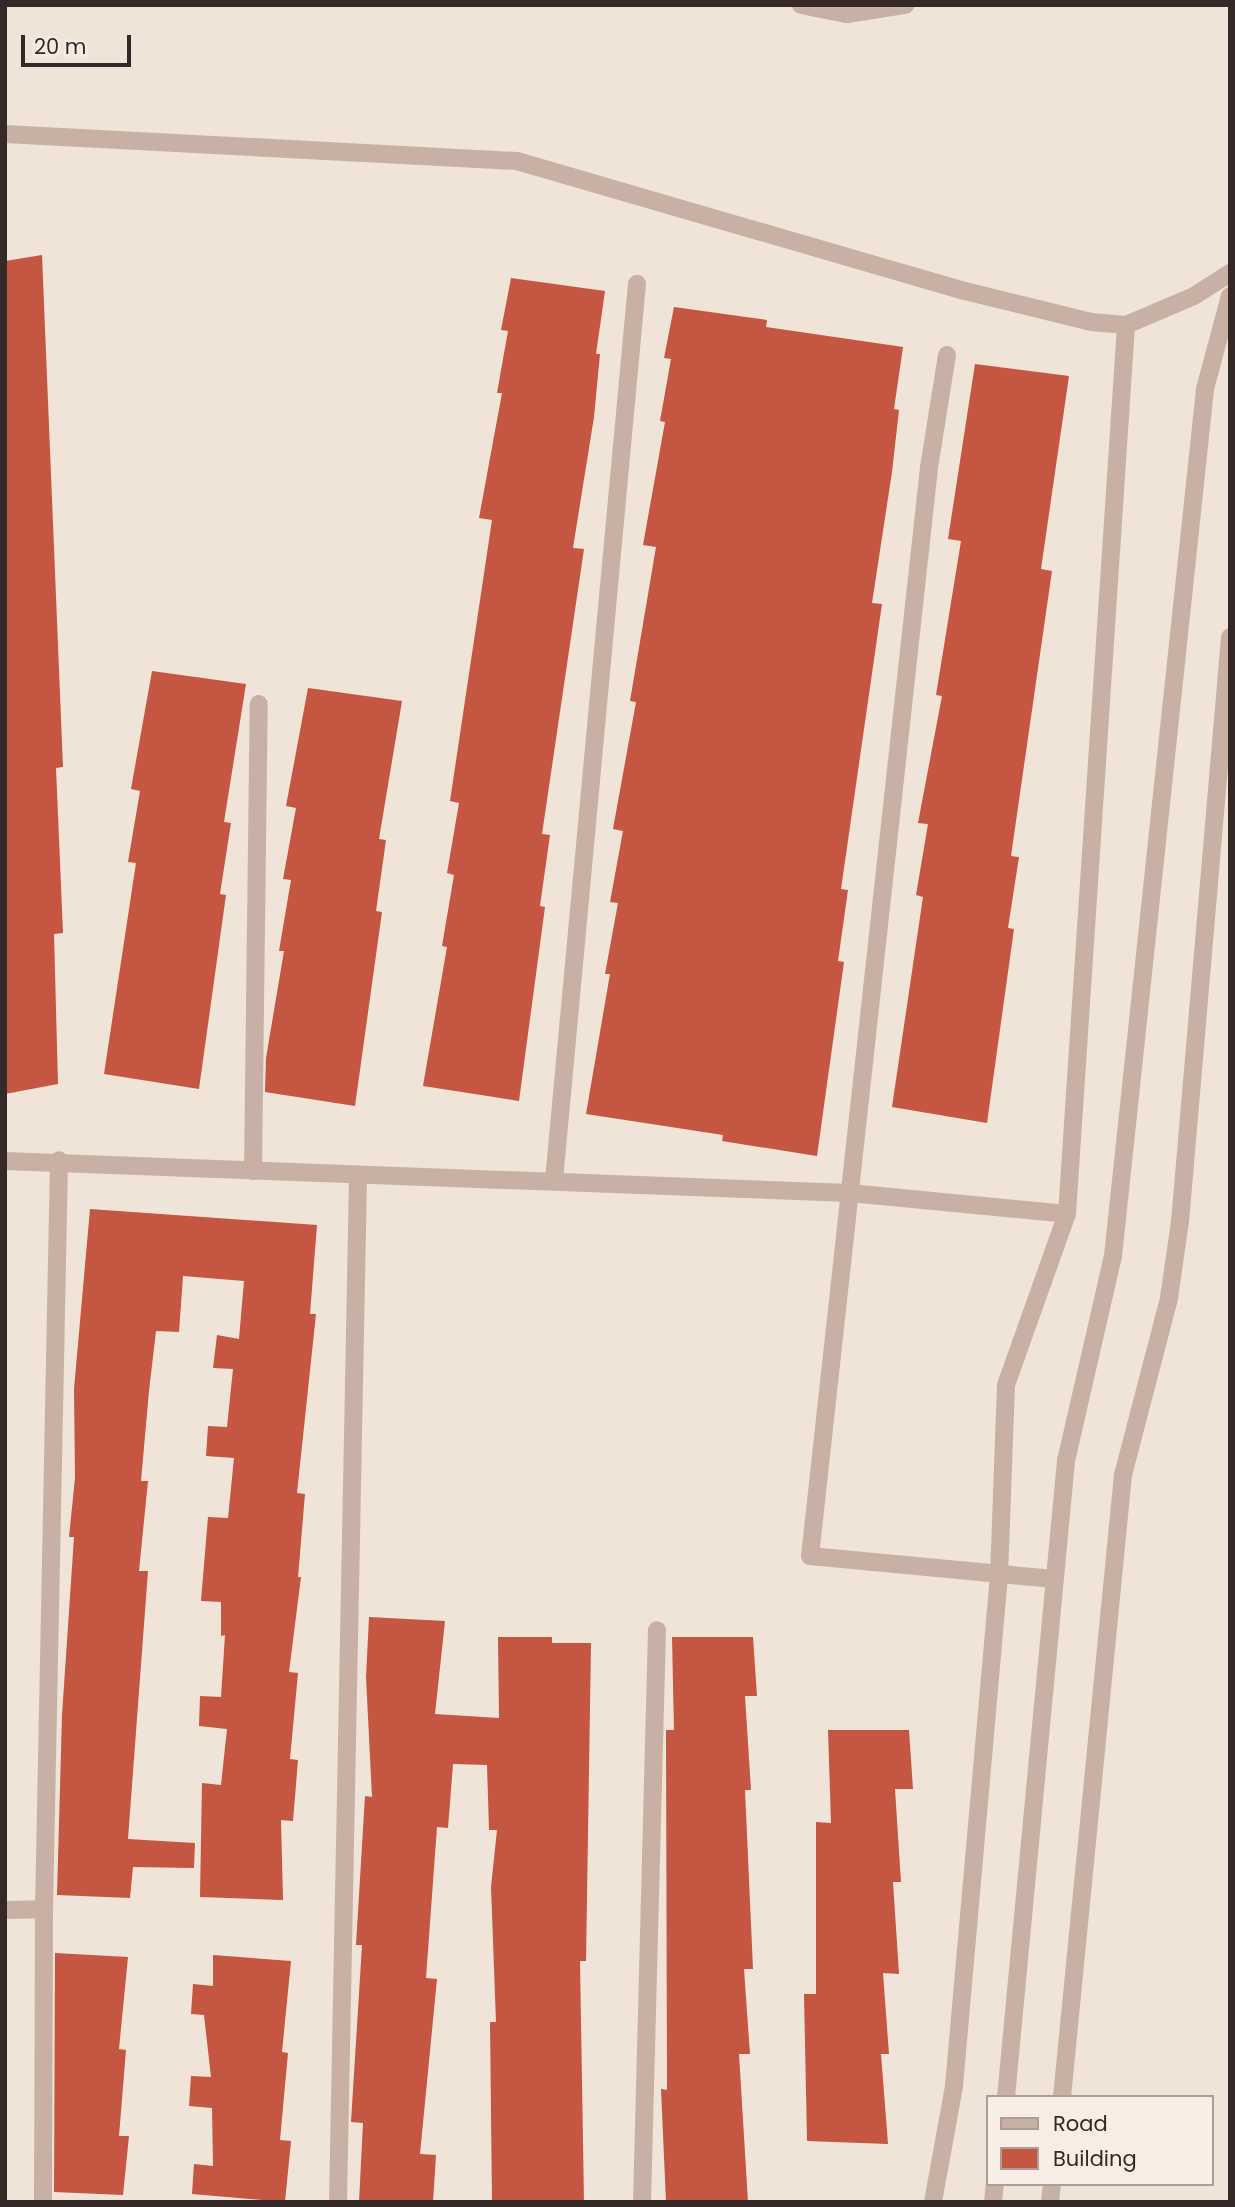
<!DOCTYPE html>
<html>
<head>
<meta charset="utf-8">
<style>
  body { margin:0 }
  #map { position:relative; width:1235px; height:2207px; overflow:hidden; background:#f0e3d8; font-family:Poppins,sans-serif }
  div>[style] { position:absolute }
  [style*='--x'] { left:calc(var(--x)*1px); top:calc(var(--y)*1px); width:calc(var(--w)*1px); rotate:calc(var(--a)*1deg) }
  .building>* { inset:0; background:#c45642 }
  .minor>* { height:18px; margin:-9px; padding:0 9px; transform-origin:9px; border-radius:9px; background:#c8b1a4 }
  .tertiary>* { height:18px; margin:-9px; padding:0 9px; transform-origin:9px; border-radius:9px; background:#c8b1a4 }
  span { translate:-50% -50%; white-space:nowrap; text-align:center; line-height:1.15; -webkit-text-stroke:5px #f8ede4; paint-order:stroke }
  .frame { position:absolute; inset:0; border:7px solid #342926; pointer-events:none }
  .legend { position:absolute; left:986px; top:2095px; width:228px; height:91px; box-sizing:border-box; background:#f8ede4; border:2px solid #aa9f98; margin:0; padding:9px 12px; list-style:none; font-size:21px; color:#342926 }
  .legend li { display:flex; align-items:center; gap:14px; height:35px }
  .legend b { width:35px; border:2px solid #aa9f98 }
  .scale { position:absolute; left:21px; top:35px; width:110px; height:32px; box-sizing:border-box; border:4px solid #342926; border-top:0; padding-left:9px; font-size:21px; line-height:24px; white-space:nowrap; color:#342926; -webkit-text-stroke:5px #f8ede4; paint-order:stroke }
</style>
</head>
<body>
<div id="map">
  <div class="building">
    <div style="clip-path:polygon(42px 255px,63px 767px,56px 768px,63px 933px,54px 934px,58px 1084px,5px 1094px,5px 261px)"></div>
    <div style="clip-path:polygon(511px 278px,605px 291px,596px 354px,600px 354px,594px 417px,573px 548px,584px 549px,542px 834px,550px 835px,540px 906px,545px 907px,519px 1101px,423px 1086px,447px 947px,442px 946px,454px 875px,447px 873px,459px 803px,450px 801px,492px 520px,479px 518px,502px 393px,497px 393px,508px 331px,501px 330px)"></div>
    <div style="clip-path:polygon(674px 307px,767px 320px,766px 327px,903px 347px,894px 409px,899px 410px,892px 472px,872px 603px,882px 604px,841px 889px,848px 890px,838px 961px,844px 962px,817px 1156px,722px 1141px,723px 1135px,586px 1114px,610px 974px,605px 974px,618px 903px,610px 902px,623px 831px,613px 829px,636px 702px,630px 701px,656px 547px,643px 545px,665px 422px,660px 421px,671px 359px,664px 358px)"></div>
    <div style="clip-path:polygon(975px 364px,1069px 376px,1041px 569px,1052px 571px,1011px 856px,1019px 857px,1008px 928px,1014px 929px,987px 1123px,892px 1107px,923px 897px,916px 895px,928px 824px,918px 823px,942px 696px,936px 695px,961px 541px,948px 539px)"></div>
    <div style="clip-path:polygon(152px 671px,246px 684px,224px 822px,231px 823px,220px 894px,226px 895px,199px 1089px,104px 1074px,136px 863px,128px 862px,140px 791px,131px 789px)"></div>
    <div style="clip-path:polygon(308px 688px,402px 701px,379px 839px,386px 840px,376px 911px,382px 912px,355px 1106px,265px 1092px,266px 1058px,284px 951px,279px 951px,291px 880px,283px 879px,296px 808px,286px 806px)"></div>
    <div style="clip-path:polygon(90px 1209px,317px 1225px,310px 1314px,316px 1314px,297px 1493px,305px 1494px,298px 1577px,301px 1577px,289px 1672px,298px 1673px,290px 1759px,298px 1760px,293px 1821px,281px 1820px,283px 1900px,200px 1897px,202px 1783px,221px 1785px,227px 1729px,199px 1726px,200px 1696px,221px 1697px,225px 1635px,221px 1636px,221px 1602px,201px 1601px,208px 1517px,228px 1518px,234px 1458px,206px 1456px,208px 1426px,227px 1427px,233px 1369px,213px 1368px,217px 1335px,239px 1339px,244px 1281px,183px 1276px,179px 1332px,156px 1331px,149px 1391px,141px 1481px,148px 1481px,139px 1571px,148px 1571px,128px 1839px,195px 1843px,194px 1868px,133px 1867px,130px 1898px,57px 1895px,62px 1715px,74px 1537px,69px 1537px,75px 1478px,74px 1389px)"></div>
    <div style="clip-path:polygon(369px 1617px,445px 1621px,435px 1714px,499px 1718px,498px 1637px,552px 1637px,552px 1643px,591px 1643px,586px 1961px,580px 1961px,584px 2202px,492px 2202px,490px 2022px,496px 2022px,491px 1887px,497px 1830px,489px 1830px,487px 1765px,453px 1764px,448px 1828px,437px 1827px,426px 1978px,437px 1979px,420px 2154px,436px 2155px,433px 2202px,359px 2202px,363px 2123px,351px 2122px,362px 1945px,356px 1945px,365px 1796px,372px 1797px,366px 1677px)"></div>
    <div style="clip-path:polygon(672px 1637px,753px 1637px,757px 1696px,745px 1696px,751px 1790px,745px 1790px,753px 1969px,744px 1969px,750px 2054px,739px 2054px,748px 2202px,666px 2202px,661px 2089px,667px 2090px,666px 1730px,674px 1730px)"></div>
    <div style="clip-path:polygon(828px 1730px,909px 1730px,913px 1789px,895px 1789px,901px 1882px,893px 1882px,899px 1974px,883px 1973px,889px 2054px,881px 2054px,888px 2144px,807px 2141px,804px 1994px,816px 1994px,816px 1822px,831px 1823px)"></div>
    <div style="clip-path:polygon(55px 1953px,128px 1957px,119px 2049px,126px 2050px,119px 2136px,129px 2136px,123px 2195px,54px 2192px)"></div>
    <div style="clip-path:polygon(213px 1955px,291px 1961px,282px 2052px,288px 2053px,280px 2140px,291px 2141px,285px 2202px,192px 2194px,194px 2164px,213px 2166px,212px 2108px,189px 2106px,191px 2076px,211px 2077px,204px 2015px,191px 2014px,193px 1984px,213px 1986px)"></div>
  </div>
  <div class="minor">
    <div style="--x:801;--y:5;--w:47;--a:11.1"></div>
    <div style="--x:847;--y:14;--w:59;--a:-8.8"></div>
    <div style="--x:5;--y:134;--w:513;--a:3.02"></div>
    <div style="--x:517;--y:161;--w:466;--a:16.2"></div>
    <div style="--x:965;--y:291;--w:130;--a:13.8"></div>
    <div style="--x:1091;--y:322;--w:35;--a:5"></div>
    <div style="--x:1126;--y:325;--w:74;--a:-23.1"></div>
    <div style="--x:1194;--y:296;--w:43;--a:-32.6"></div>
    <div style="--x:947;--y:355;--w:114;--a:99.1"></div>
    <div style="--x:929;--y:468;--w:1094;--a:96.24"></div>
    <div style="--x:810;--y:1556;--w:245;--a:5.4"></div>
    <div style="--x:5;--y:1161;--w:846;--a:2.17"></div>
    <div style="--x:850;--y:1193;--w:218;--a:5.5"></div>
    <div style="--x:253;--y:1171;--w:467;--a:-89.3"></div>
    <div style="--x:554;--y:1180;--w:900;--a:-84.71"></div>
    <div style="--x:5;--y:1910;--w:39;--a:-1"></div>
    <div style="--x:43;--y:2202;--w:293;--a:-89.8"></div>
    <div style="--x:44;--y:1909;--w:749;--a:-88.85"></div>
    <div style="--x:338;--y:2202;--w:1027;--a:-88.88"></div>
    <div style="--x:642;--y:2202;--w:572;--a:-88.5"></div>
    <div style="--x:933;--y:2202;--w:118;--a:-79.7"></div>
    <div style="--x:954;--y:2086;--w:512;--a:-84.96"></div>
    <div style="--x:999;--y:1576;--w:191;--a:-87.9"></div>
    <div style="--x:1006;--y:1385;--w:182;--a:-70.4"></div>
    <div style="--x:1067;--y:1214;--w:891;--a:-86.2"></div>
  </div>
  <div class="tertiary">
    <div style="--x:1006;--y:2097;--w:639;--a:-84.61"></div>
    <div style="--x:1066;--y:1461;--w:210;--a:-77.1"></div>
    <div style="--x:1113;--y:1256;--w:872;--a:-83.94"></div>
    <div style="--x:1205;--y:389;--w:96;--a:-75"></div>
    <div style="--x:1062;--y:2097;--w:625;--a:-84.4"></div>
    <div style="--x:1123;--y:1475;--w:183;--a:-75.4"></div>
    <div style="--x:1169;--y:1298;--w:77;--a:-81.8"></div>
    <div style="--x:1180;--y:1222;--w:587;--a:-85.11"></div>
    <div style="--x:993;--y:2202;--w:18;--a:-84"></div>
    <div style="--x:1050;--y:2202;--w:18;--a:-84"></div>
  </div>
  <div class="frame"></div>
  <ul class="legend">
  <li><b style="height:9px;background:#c8b1a4"></b>Road</li>
  <li><b style="height:19px;background:#c45642"></b>Building</li>
  </ul>
  <div class="scale">20 m</div>
</div>
</body>
</html>
